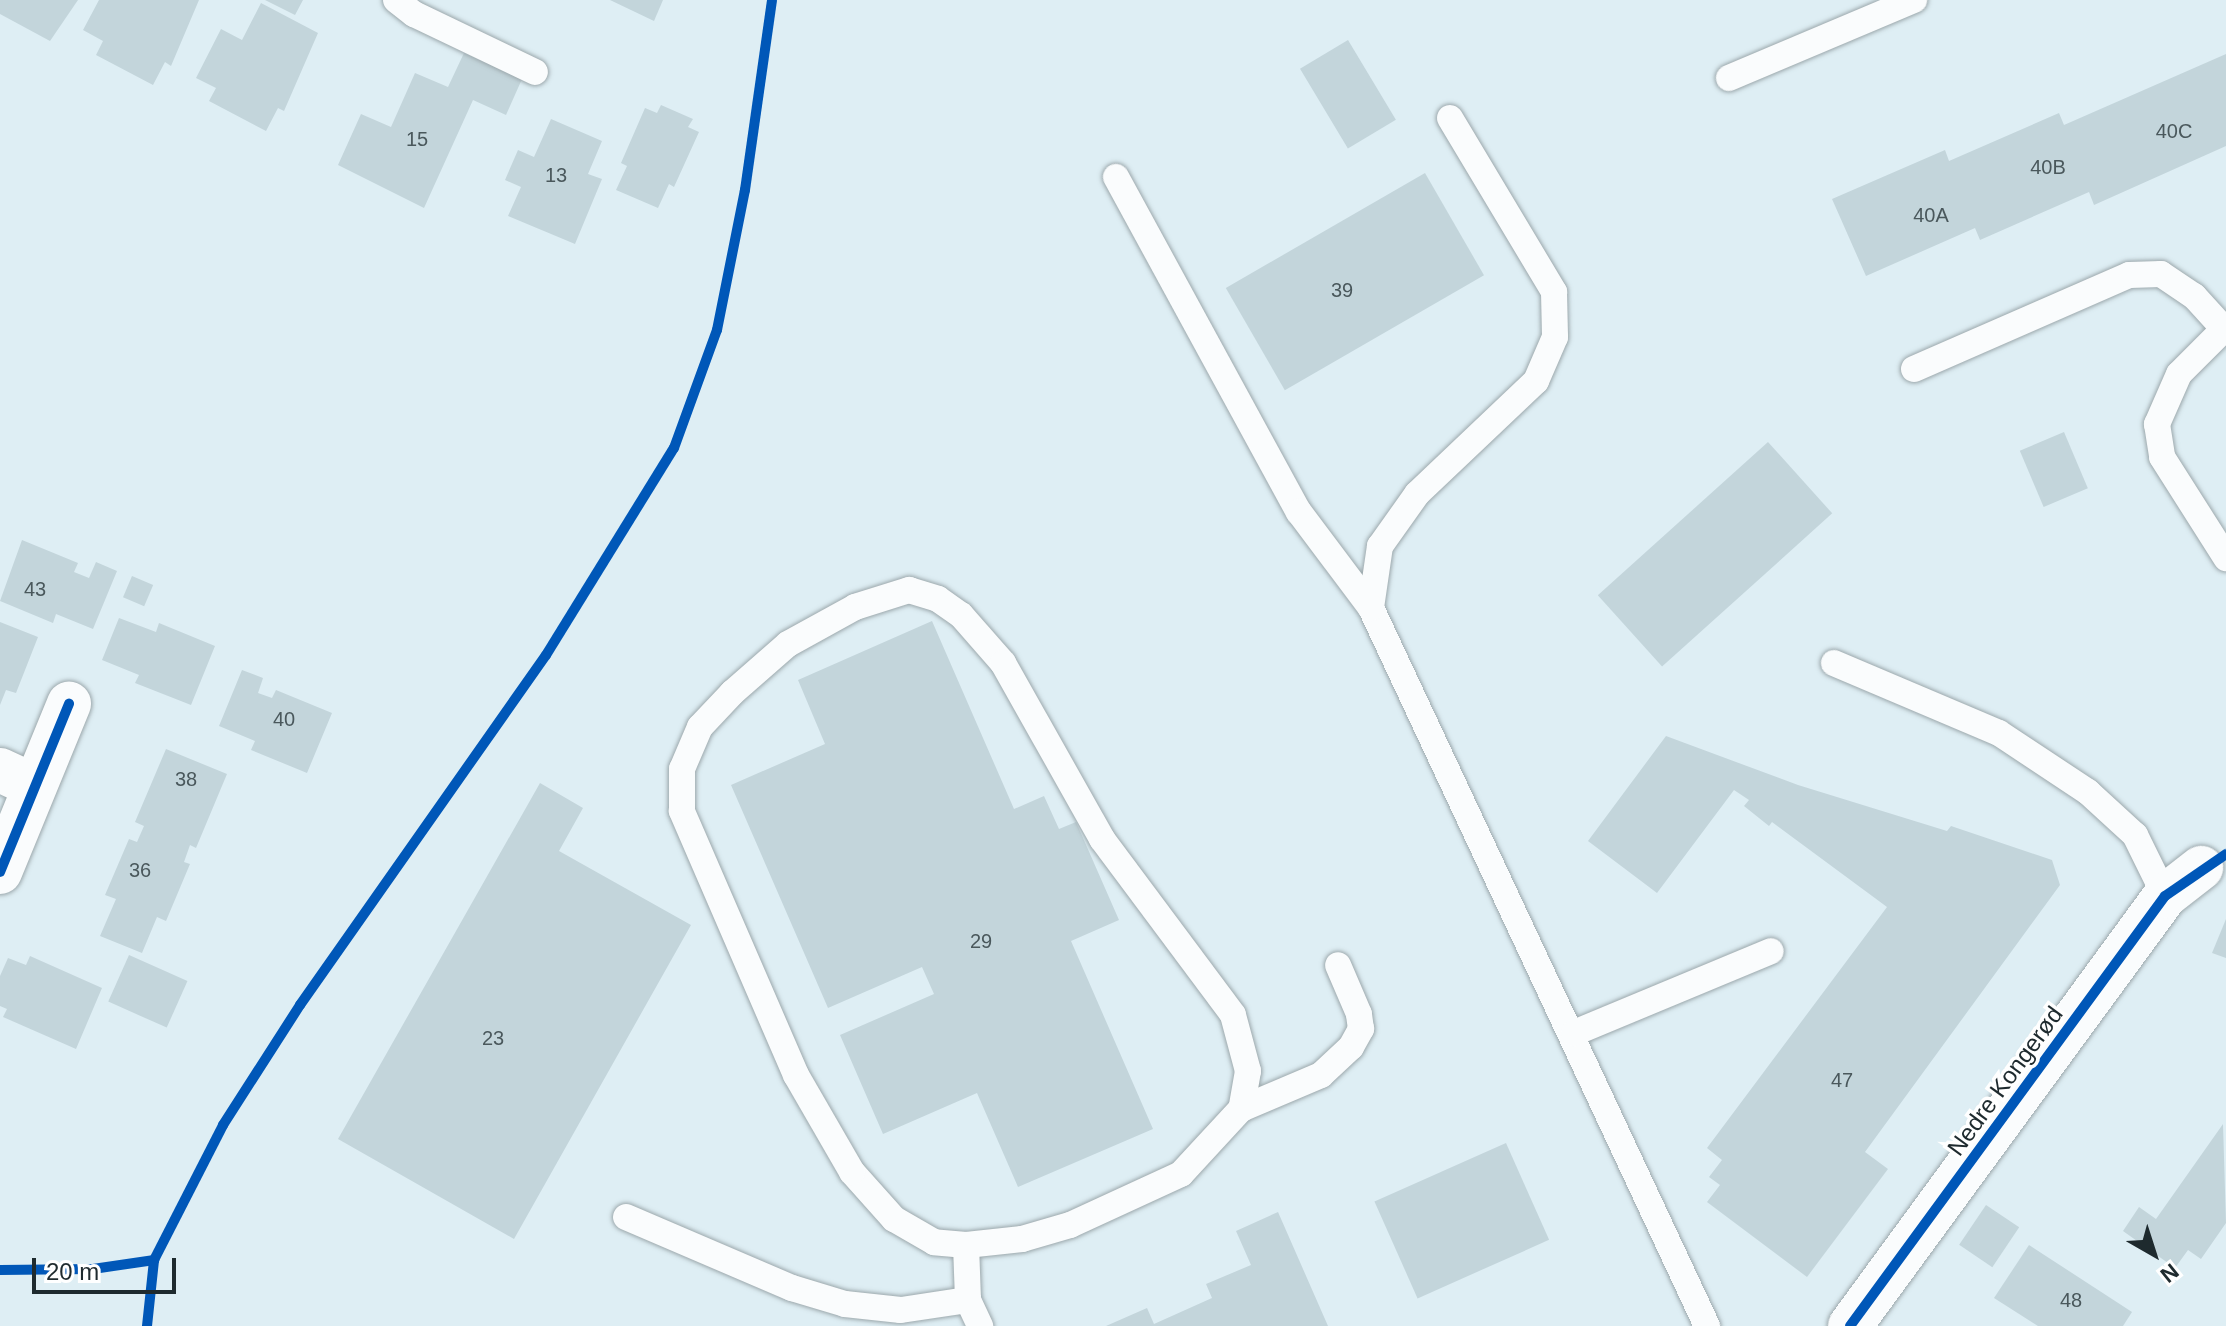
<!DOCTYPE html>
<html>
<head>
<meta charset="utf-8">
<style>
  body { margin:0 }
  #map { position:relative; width:2226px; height:1326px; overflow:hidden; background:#deeef4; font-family:Helvetica,sans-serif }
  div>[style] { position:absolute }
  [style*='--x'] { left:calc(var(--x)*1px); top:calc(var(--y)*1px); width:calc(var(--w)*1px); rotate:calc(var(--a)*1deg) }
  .building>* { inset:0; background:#c3d5db; transform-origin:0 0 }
  .roads { filter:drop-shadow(0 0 2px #9ca8ac) drop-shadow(0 0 2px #9ca8ac) }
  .service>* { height:26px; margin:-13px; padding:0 13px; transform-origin:13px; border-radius:13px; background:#fafcfd }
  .minor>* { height:44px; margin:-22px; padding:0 22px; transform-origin:22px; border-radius:22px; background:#fafcfd }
  .cycleway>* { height:10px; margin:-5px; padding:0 5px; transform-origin:5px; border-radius:5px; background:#0057b8 }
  span { translate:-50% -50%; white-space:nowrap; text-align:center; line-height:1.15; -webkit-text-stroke:7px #fff; paint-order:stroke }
  .number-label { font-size:20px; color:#4a585c }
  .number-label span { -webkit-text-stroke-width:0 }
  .street-label { font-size:24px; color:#1e2a2e }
  .north { position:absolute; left:2114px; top:1214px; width:80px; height:80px; -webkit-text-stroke:6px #fff; paint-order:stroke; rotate:141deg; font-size:22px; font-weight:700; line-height:32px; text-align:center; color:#1e2a2e }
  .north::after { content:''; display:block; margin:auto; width:28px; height:36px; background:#1e2a2e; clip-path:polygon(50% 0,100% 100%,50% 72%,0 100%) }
  .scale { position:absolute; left:32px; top:1258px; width:144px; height:36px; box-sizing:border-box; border:4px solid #1e2a2e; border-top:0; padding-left:10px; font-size:24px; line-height:28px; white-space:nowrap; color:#1e2a2e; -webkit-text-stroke:6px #fff; paint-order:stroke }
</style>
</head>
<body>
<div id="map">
  <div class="building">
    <div style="clip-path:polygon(0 0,78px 0,50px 41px,0 14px)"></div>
    <div style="clip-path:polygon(99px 0,199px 0,171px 66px,165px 62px,153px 85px,96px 55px,103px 41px,83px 30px)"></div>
    <div style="clip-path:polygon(265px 0,303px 0,295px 15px)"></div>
    <div style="clip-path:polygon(610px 0,663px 0,654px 21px)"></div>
    <div style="clip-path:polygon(261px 3px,318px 33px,284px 111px,278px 108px,266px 131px,209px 101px,216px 88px,196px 78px,221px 29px,242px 40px)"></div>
    <div style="left:1348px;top:40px;width:93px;height:56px;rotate:59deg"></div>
    <div style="clip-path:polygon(464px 53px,522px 79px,506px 115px,473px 100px,424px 208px,338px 165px,361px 114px,391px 127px,415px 73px,448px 87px)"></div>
    <div style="clip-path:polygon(2226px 54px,2226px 146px,2094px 205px,2089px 192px,1980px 240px,1975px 228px,1866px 276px,1832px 199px,1945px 150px,1949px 161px,2059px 113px,2064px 125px)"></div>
    <div style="clip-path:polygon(661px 105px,693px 119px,688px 127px,699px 132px,674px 187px,669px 184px,658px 208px,616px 190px,627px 166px,621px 163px,645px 108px,657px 113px)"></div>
    <div style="clip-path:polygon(551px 119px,602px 141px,588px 174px,602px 179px,575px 244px,508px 216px,521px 187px,505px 180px,518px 150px,534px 157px)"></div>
    <div style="left:1425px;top:173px;width:118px;height:230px;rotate:60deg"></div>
    <div style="left:2064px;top:432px;width:61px;height:48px;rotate:67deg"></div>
    <div style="left:1768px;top:442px;width:96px;height:229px;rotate:48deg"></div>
    <div style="clip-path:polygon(22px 540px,78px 563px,74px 572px,89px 578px,96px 562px,117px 571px,93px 629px,56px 614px,53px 623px,0 601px)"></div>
    <div style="left:132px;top:576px;width:23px;height:23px;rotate:23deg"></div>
    <div style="clip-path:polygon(119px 618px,156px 632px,159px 623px,215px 646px,191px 705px,135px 683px,139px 675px,102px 660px)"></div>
    <div style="clip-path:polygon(932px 621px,1014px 809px,1044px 796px,1059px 829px,1076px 822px,1119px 920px,1071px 941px,1153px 1129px,1018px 1187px,977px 1093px,883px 1134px,840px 1035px,934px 994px,922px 967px,828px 1008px,731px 785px,825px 744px,798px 680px)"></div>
    <div style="clip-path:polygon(0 622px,38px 637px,16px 693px,6px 690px,0 705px)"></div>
    <div style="clip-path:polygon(242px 670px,263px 678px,258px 693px,272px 698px,276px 690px,332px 713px,307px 773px,251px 750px,255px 741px,219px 726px)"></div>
    <div style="clip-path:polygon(1666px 736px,1798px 785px,1947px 831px,1951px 826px,2052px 860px,2060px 885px,1865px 1152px,1888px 1169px,1807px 1277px,1707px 1202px,1720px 1185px,1709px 1177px,1722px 1160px,1707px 1148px,1887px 907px,1772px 822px,1769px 826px,1744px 806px,1749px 800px,1734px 790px,1657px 893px,1588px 841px)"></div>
    <div style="clip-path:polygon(166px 749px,227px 774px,196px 848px,190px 845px,184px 862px,190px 864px,166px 921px,157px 917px,142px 953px,100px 936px,116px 899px,105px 895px,129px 839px,137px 842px,144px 826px,135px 822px)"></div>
    <div style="clip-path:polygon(540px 783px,583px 808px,559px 851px,691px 925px,514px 1239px,338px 1139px)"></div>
    <div style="clip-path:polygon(2226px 919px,2226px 958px,2212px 953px)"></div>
    <div style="left:129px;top:955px;width:64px;height:51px;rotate:24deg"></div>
    <div style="clip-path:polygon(30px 956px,102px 988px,76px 1049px,3px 1017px,7px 1009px,0 1006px,0 976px,8px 958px,26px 965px)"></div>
    <div style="clip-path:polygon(2223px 1124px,2226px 1223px,2201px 1259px,2188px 1250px,2175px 1268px,2123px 1231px,2139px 1207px,2156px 1219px)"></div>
    <div style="left:1506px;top:1143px;width:106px;height:144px;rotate:66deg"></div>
    <div style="left:1986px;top:1205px;width:40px;height:48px;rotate:34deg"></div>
    <div style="clip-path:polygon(1278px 1212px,1328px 1326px,1106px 1326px,1147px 1308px,1154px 1324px,1212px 1298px,1206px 1284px,1251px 1265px,1236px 1231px)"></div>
    <div style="clip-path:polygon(2029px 1245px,2132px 1312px,2123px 1326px,2038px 1326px,1994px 1298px)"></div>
  </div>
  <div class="roads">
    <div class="service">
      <div style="--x:396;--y:0;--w:23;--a:38"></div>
      <div style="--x:414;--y:14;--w:134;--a:25.6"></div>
      <div style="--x:1729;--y:78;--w:201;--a:-22.9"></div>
      <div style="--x:1450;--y:118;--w:203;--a:59.1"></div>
      <div style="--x:1554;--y:292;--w:45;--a:88.7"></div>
      <div style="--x:1555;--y:337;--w:48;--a:113.4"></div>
      <div style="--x:1536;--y:381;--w:164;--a:136.5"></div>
      <div style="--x:1417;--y:494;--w:64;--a:125.4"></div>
      <div style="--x:1380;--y:546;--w:63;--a:98.3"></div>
      <div style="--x:1371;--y:608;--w:793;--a:64.92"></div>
      <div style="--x:1116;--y:177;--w:382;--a:61.4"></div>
      <div style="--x:1299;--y:512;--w:120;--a:53.1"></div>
      <div style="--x:2226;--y:327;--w:66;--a:135"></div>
      <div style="--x:2179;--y:374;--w:55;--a:113.7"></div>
      <div style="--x:2157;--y:424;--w:33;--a:81"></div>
      <div style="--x:2162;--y:457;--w:120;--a:57.6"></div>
      <div style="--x:1914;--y:369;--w:235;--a:-23.6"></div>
      <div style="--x:2129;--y:275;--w:32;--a:-2"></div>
      <div style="--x:2161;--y:274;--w:40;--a:34"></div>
      <div style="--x:2194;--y:296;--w:45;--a:47.7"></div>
      <div style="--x:909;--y:590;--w:30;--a:17"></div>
      <div style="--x:938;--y:599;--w:28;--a:35"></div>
      <div style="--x:961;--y:615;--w:64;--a:48.8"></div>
      <div style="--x:1003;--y:663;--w:202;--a:60.6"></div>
      <div style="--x:1102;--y:839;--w:219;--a:53.3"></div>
      <div style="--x:1233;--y:1015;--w:58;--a:75"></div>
      <div style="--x:1248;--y:1071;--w:39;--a:100"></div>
      <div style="--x:1241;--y:1109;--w:88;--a:132.7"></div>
      <div style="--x:1181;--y:1174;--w:122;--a:155.3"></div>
      <div style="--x:1070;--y:1225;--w:50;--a:163.7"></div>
      <div style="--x:1022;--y:1239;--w:56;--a:173.9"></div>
      <div style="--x:966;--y:1245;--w:32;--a:-175"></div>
      <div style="--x:934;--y:1242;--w:46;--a:-150.1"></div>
      <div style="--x:894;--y:1219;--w:63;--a:-131.8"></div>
      <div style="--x:852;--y:1172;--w:112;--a:-120"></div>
      <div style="--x:796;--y:1075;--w:288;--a:-113.4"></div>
      <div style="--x:682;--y:811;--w:42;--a:-90"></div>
      <div style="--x:682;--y:769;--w:46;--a:-66.8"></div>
      <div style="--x:700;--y:727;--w:47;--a:-46.7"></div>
      <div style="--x:732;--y:693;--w:74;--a:-41.2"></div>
      <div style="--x:788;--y:644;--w:77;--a:-28.9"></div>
      <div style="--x:855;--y:607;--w:57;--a:-17.5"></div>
      <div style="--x:1834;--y:663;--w:179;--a:23"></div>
      <div style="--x:1999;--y:733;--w:107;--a:33.5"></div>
      <div style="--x:2088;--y:792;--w:64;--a:42.5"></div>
      <div style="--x:2135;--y:835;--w:68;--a:63.8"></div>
      <div style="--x:1574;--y:1033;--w:213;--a:-22.6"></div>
      <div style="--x:1241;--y:1109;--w:87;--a:-23"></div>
      <div style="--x:1321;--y:1075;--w:41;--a:-43"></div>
      <div style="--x:1351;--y:1047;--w:21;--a:-61"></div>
      <div style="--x:1361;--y:1029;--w:15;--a:-98"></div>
      <div style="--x:1359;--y:1014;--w:53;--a:-113.2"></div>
      <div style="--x:626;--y:1217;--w:181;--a:23.2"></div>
      <div style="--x:792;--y:1288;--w:55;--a:16.8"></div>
      <div style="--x:845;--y:1304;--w:56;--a:6.1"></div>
      <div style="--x:901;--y:1310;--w:68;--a:-8.5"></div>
      <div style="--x:966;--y:1245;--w:55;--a:87.9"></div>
      <div style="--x:968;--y:1300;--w:29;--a:65"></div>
    </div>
    <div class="minor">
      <div style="--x:0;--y:770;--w:38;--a:25"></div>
      <div style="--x:0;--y:872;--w:182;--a:-67.7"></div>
      <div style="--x:1850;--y:1326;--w:533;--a:-53.78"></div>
      <div style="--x:2165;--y:896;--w:46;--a:-37.9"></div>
    </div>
  </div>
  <div class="cycleway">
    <div style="--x:0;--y:872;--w:182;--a:-67.7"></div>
    <div style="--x:0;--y:1270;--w:93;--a:-0.6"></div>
    <div style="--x:93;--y:1269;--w:62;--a:-8.4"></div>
    <div style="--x:147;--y:1326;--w:66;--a:-83.9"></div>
    <div style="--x:154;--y:1260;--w:152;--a:-62.9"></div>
    <div style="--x:223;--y:1125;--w:143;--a:-57.3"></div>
    <div style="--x:300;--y:1005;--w:428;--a:-54.9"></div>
    <div style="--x:546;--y:655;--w:243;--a:-58.3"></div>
    <div style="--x:674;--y:448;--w:126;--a:-70"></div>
    <div style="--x:717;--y:330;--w:143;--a:-78.7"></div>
    <div style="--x:745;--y:190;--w:192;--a:-81.9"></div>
    <div style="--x:1850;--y:1326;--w:533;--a:-53.78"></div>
    <div style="--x:2165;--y:896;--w:74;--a:-34.5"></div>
  </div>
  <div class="number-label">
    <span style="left:2174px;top:131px">40C</span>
    <span style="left:417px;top:139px">15</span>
    <span style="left:2048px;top:167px">40B</span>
    <span style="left:556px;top:175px">13</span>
    <span style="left:1931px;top:215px">40A</span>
    <span style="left:1342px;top:290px">39</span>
    <span style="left:35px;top:589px">43</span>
    <span style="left:284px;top:719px">40</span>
    <span style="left:186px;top:779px">38</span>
    <span style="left:140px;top:870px">36</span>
    <span style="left:981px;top:941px">29</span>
    <span style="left:493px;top:1038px">23</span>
    <span style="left:1842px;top:1080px">47</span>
    <span style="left:2071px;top:1300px">48</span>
  </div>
  <div class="street-label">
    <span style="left:2005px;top:1081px;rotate:-54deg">Nedre Kongerød</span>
  </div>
  <div class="north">N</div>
  <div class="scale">20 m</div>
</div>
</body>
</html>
